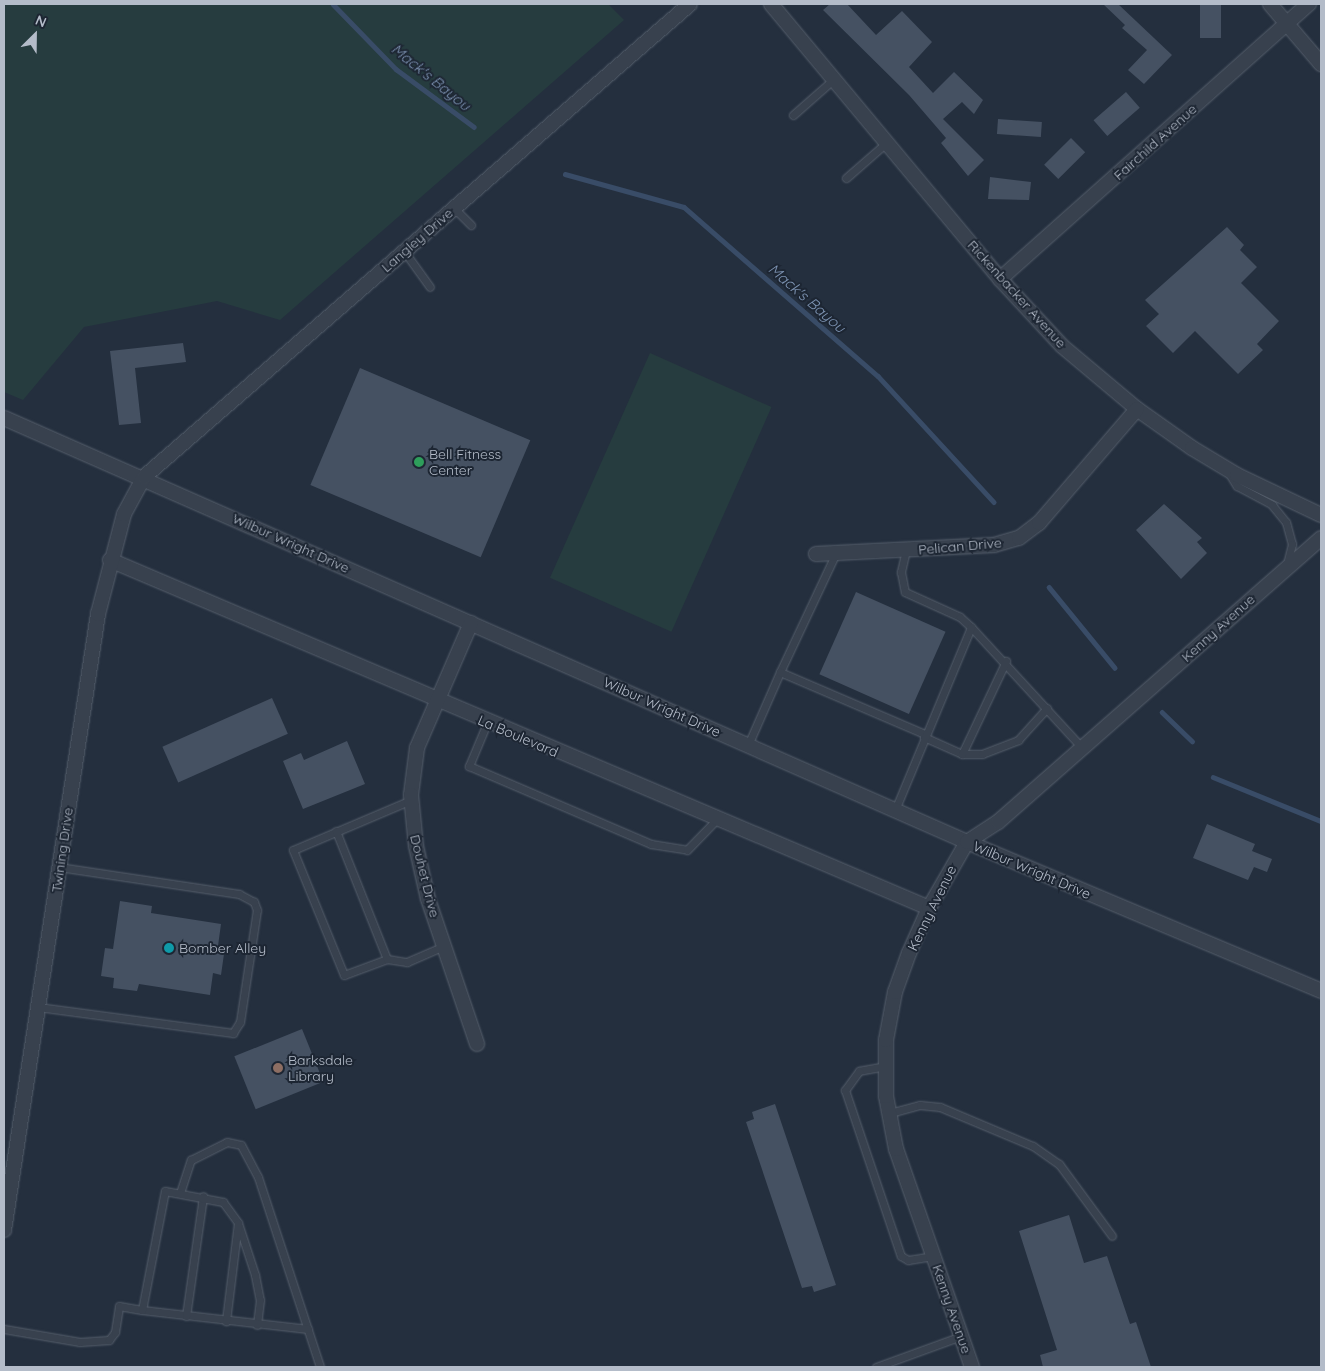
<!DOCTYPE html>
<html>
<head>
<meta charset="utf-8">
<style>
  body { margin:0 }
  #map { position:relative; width:1325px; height:1371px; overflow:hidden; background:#242f3e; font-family:Quicksand,sans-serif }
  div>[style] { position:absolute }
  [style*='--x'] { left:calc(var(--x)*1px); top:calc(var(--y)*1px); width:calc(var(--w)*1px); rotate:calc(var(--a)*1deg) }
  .green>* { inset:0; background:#263c3f; transform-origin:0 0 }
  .stream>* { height:4.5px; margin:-2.25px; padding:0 2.25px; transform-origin:2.25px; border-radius:2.25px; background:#394c67 }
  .building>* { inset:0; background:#455162; transform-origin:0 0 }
  .roads { filter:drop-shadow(0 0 1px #565f6c) drop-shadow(0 0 1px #565f6c) }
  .lane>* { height:7px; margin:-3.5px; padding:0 3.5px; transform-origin:3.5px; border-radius:3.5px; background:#38414e }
  .street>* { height:14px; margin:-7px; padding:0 7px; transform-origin:7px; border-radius:7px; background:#38414e }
  .dots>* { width:14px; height:14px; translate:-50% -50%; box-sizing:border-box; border:2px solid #1d2633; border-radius:50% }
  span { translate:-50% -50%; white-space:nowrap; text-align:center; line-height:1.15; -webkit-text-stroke:4px #1d2633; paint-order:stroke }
  .street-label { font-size:14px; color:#b4bcc9 }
  .poi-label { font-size:14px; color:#b4bcc9 }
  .left { translate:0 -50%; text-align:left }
  .water-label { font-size:15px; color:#7c92b1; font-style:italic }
  .frame { position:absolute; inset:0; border:5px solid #b4bcc9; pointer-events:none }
  .north { position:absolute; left:10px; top:10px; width:50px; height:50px; -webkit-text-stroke:4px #1d2633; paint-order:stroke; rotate:23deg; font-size:14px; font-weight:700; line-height:20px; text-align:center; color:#b4bcc9 }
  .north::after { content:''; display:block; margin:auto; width:18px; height:22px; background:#b4bcc9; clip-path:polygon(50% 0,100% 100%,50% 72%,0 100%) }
</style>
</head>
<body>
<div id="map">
  <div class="green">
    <div style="clip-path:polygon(4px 4px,608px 4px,624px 20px,280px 320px,217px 301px,84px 327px,23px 400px,4px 392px)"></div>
    <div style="left:650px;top:353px;width:133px;height:246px;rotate:24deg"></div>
  </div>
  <div class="stream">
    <div style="--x:333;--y:4;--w:91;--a:45.9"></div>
    <div style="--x:396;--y:69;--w:97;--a:36.6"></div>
    <div style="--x:565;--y:174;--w:123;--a:15.5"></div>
    <div style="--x:684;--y:207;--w:257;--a:41.1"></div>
    <div style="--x:878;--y:376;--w:171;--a:47.4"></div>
    <div style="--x:1049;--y:587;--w:104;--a:50.8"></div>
    <div style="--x:1162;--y:712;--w:42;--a:44"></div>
    <div style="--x:1213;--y:777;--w:117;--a:22.2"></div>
  </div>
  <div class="building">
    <div style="clip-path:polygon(830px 4px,847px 4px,876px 35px,902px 11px,932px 42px,909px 67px,933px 93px,954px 72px,983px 100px,974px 114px,962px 102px,943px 119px,984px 160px,968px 176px,941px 143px,946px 138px,909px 95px,823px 10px)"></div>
    <div style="clip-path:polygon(1103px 4px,1118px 4px,1172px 55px,1144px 84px,1128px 70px,1147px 50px,1122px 28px,1125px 25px)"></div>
    <div style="left:1200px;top:4px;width:21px;height:34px"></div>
    <div style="left:1126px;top:92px;width:21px;height:43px;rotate:49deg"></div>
    <div style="left:998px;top:119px;width:44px;height:15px;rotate:4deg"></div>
    <div style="left:1071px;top:138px;width:20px;height:38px;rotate:45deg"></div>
    <div style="clip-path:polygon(990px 177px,1031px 182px,1029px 200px,988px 199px)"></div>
    <div style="clip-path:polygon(1227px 227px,1244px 245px,1240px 250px,1257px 267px,1241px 283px,1279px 321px,1257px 344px,1263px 350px,1238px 374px,1195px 331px,1173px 353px,1146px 326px,1159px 314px,1145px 300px)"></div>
    <div style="clip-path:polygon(183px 343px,186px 362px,135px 368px,141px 423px,119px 425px,110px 351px)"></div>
    <div style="left:360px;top:368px;width:185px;height:127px;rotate:23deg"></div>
    <div style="clip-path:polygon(1164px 504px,1202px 538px,1197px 542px,1207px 553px,1181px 579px,1136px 530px)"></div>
    <div style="left:856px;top:592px;width:98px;height:90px;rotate:24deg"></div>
    <div style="left:272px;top:698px;width:39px;height:120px;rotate:66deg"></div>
    <div style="clip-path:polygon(347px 741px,365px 784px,303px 809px,283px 761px,301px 753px,304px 760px)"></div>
    <div style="clip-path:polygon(1207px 824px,1255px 844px,1252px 851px,1272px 859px,1267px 872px,1254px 867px,1248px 880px,1193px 858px)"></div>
    <div style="clip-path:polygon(120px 901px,152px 906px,151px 913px,221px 924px,218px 946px,225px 947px,221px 975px,213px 973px,210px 995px,139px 984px,137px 991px,113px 988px,114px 978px,101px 976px,105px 948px,113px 949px)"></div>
    <div style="left:302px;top:1029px;width:57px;height:73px;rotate:68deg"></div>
    <div style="clip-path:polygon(775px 1104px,836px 1285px,814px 1292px,812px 1286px,802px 1288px,746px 1122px,754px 1119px,752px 1112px)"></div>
    <div style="clip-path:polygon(1069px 1215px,1084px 1263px,1107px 1256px,1130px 1324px,1136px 1322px,1151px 1367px,1043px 1367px,1040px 1355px,1057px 1350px,1019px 1231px)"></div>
  </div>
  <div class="roads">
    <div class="lane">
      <div style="--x:793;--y:115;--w:55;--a:-41.3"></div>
      <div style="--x:846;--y:178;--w:53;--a:-41.2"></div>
      <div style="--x:454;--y:208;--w:24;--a:45"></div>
      <div style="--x:404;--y:251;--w:44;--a:54.2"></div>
      <div style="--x:1230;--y:475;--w:13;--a:58"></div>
      <div style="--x:1237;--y:486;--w:40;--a:28"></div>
      <div style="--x:1272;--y:505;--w:22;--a:51"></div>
      <div style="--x:1286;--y:522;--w:23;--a:75"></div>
      <div style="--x:1292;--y:544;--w:21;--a:104"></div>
      <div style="--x:906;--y:550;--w:23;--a:103"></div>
      <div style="--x:901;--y:572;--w:20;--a:79"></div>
      <div style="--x:905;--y:592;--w:60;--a:24.4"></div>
      <div style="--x:960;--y:617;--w:15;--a:42"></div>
      <div style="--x:971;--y:627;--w:166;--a:47.4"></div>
      <div style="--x:780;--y:672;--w:132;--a:-64.8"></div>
      <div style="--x:487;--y:723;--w:47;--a:112.7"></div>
      <div style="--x:469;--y:766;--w:198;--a:23.2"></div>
      <div style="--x:651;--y:844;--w:36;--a:9"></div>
      <div style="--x:687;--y:850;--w:43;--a:-45.9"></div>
      <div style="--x:924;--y:737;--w:42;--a:24.1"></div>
      <div style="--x:962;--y:754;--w:20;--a:0"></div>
      <div style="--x:982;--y:754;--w:39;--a:-21"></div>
      <div style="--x:1018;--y:740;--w:43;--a:-47.8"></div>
      <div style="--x:748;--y:745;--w:80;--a:-66.3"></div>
      <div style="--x:780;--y:672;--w:158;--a:23.2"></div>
      <div style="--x:962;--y:754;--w:103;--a:-64.7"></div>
      <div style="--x:411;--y:800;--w:128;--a:157"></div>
      <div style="--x:293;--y:850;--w:135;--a:67.8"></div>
      <div style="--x:344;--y:975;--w:46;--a:-20.4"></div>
      <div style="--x:387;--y:959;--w:20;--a:9"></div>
      <div style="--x:407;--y:962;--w:40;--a:-23.4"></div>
      <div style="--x:895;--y:810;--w:198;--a:-67.4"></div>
      <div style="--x:336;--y:831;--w:138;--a:68.3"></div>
      <div style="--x:38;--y:1007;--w:197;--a:7.6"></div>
      <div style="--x:233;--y:1033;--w:13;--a:-58"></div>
      <div style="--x:240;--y:1022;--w:113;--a:-81.4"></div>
      <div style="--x:257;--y:910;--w:9;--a:-111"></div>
      <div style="--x:254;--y:902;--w:17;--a:-152"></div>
      <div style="--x:239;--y:894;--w:182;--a:-171.5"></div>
      <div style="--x:886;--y:1066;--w:27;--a:170"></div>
      <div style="--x:859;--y:1071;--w:24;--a:126"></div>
      <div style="--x:845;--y:1090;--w:175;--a:71.4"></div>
      <div style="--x:901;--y:1256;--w:8;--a:30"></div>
      <div style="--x:908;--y:1260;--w:25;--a:-9"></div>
      <div style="--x:890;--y:1113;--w:31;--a:-15"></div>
      <div style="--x:920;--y:1105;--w:20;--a:6"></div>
      <div style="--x:940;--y:1107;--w:101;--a:22.8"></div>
      <div style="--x:1033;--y:1146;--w:32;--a:35"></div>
      <div style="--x:1059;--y:1164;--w:89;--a:53.6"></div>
      <div style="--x:180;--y:1193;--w:35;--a:-72"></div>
      <div style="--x:191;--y:1160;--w:40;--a:-26.6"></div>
      <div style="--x:227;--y:1142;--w:14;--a:12"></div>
      <div style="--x:241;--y:1145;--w:36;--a:62"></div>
      <div style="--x:258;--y:1177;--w:200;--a:71.9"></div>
      <div style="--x:239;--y:1226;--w:52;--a:71.9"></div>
      <div style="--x:255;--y:1275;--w:25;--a:79"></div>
      <div style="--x:260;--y:1300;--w:25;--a:97"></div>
      <div style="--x:142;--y:1310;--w:167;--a:6.5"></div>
      <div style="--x:186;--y:1316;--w:121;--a:-81.9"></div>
      <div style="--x:4;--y:1329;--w:77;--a:9.7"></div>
      <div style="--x:80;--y:1342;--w:29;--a:-4"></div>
      <div style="--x:109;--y:1340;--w:10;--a:-53"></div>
      <div style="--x:115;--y:1332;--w:26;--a:-81"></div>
      <div style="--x:119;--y:1306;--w:23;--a:10"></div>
      <div style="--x:142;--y:1310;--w:121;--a:-79.1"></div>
      <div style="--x:165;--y:1191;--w:59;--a:10.7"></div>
      <div style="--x:223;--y:1202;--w:26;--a:54"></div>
      <div style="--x:238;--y:1223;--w:99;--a:97"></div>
      <div style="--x:876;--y:1367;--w:90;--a:-20"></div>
    </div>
    <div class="street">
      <div style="--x:771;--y:4;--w:358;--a:50.2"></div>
      <div style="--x:1000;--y:279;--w:91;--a:47.2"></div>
      <div style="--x:1062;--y:346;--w:98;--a:40"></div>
      <div style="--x:1137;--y:409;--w:67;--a:35.3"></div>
      <div style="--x:1192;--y:448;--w:52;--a:31"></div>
      <div style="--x:1237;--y:475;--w:93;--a:25.5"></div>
      <div style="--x:1270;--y:4;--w:79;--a:49.6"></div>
      <div style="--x:1000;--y:279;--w:414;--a:-41.7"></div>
      <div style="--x:4;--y:418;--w:1052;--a:23.76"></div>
      <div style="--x:967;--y:842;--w:384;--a:22.8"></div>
      <div style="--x:816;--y:554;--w:178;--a:-2.9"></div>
      <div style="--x:994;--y:545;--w:26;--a:-16"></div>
      <div style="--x:1019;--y:538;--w:25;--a:-37"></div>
      <div style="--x:1039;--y:523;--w:150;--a:-49.3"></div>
      <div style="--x:110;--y:560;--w:890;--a:23.02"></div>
      <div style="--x:471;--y:623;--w:136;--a:113.4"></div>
      <div style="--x:417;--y:748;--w:47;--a:97.3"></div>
      <div style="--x:411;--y:795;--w:51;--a:84.4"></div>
      <div style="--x:416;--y:846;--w:54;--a:77.2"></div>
      <div style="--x:428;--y:899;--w:153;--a:71.3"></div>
      <div style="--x:4;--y:1230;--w:623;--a:-81.32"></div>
      <div style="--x:98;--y:614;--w:103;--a:-75.4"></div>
      <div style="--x:124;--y:514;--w:42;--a:-61.6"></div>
      <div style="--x:144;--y:477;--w:722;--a:-40.9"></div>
      <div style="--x:972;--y:1367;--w:231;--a:-109.2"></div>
      <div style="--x:896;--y:1149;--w:54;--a:-100.7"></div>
      <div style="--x:886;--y:1096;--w:56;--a:-90"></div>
      <div style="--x:886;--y:1040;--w:49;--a:-79.4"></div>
      <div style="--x:895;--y:992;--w:41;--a:-70.3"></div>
      <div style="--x:909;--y:953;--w:49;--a:-66"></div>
      <div style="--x:929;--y:908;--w:76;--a:-60.1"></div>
      <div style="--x:967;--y:842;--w:37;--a:-33"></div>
      <div style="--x:998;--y:822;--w:430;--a:-41.3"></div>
    </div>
  </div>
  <div class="dots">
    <div style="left:419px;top:462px;background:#2e9e5b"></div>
    <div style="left:169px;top:948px;background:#0f9aa8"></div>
    <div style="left:278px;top:1068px;background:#8d6e63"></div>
  </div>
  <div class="street-label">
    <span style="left:1155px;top:142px;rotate:-42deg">Fairchild Avenue</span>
    <span style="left:417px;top:240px;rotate:-41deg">Langley Drive</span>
    <span style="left:1017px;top:294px;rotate:48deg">Rickenbacker Avenue</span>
    <span style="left:291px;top:543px;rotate:24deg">Wilbur Wright Drive</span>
    <span style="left:960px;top:546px;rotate:-5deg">Pelican Drive</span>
    <span style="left:1218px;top:628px;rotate:-42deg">Kenny Avenue</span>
    <span style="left:662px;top:707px;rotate:24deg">Wilbur Wright Drive</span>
    <span style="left:518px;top:736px;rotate:23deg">La Boulevard</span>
    <span style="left:62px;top:850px;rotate:-82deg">Twining Drive</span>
    <span style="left:1032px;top:870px;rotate:23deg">Wilbur Wright Drive</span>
    <span style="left:425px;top:876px;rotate:76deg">Douhet Drive</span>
    <span style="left:932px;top:908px;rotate:-64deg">Kenny Avenue</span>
    <span style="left:952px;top:1309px;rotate:71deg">Kenny Avenue</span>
  </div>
  <div class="poi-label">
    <span class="left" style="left:429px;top:462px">Bell Fitness<br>Center</span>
    <span class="left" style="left:179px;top:948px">Bomber Alley</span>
    <span class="left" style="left:288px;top:1068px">Barksdale<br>Library</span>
  </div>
  <div class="water-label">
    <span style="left:431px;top:77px;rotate:39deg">Mack's Bayou</span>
    <span style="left:807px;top:298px;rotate:41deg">Mack's Bayou</span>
  </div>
  <div class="frame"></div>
  <div class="north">N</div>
</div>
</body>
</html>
